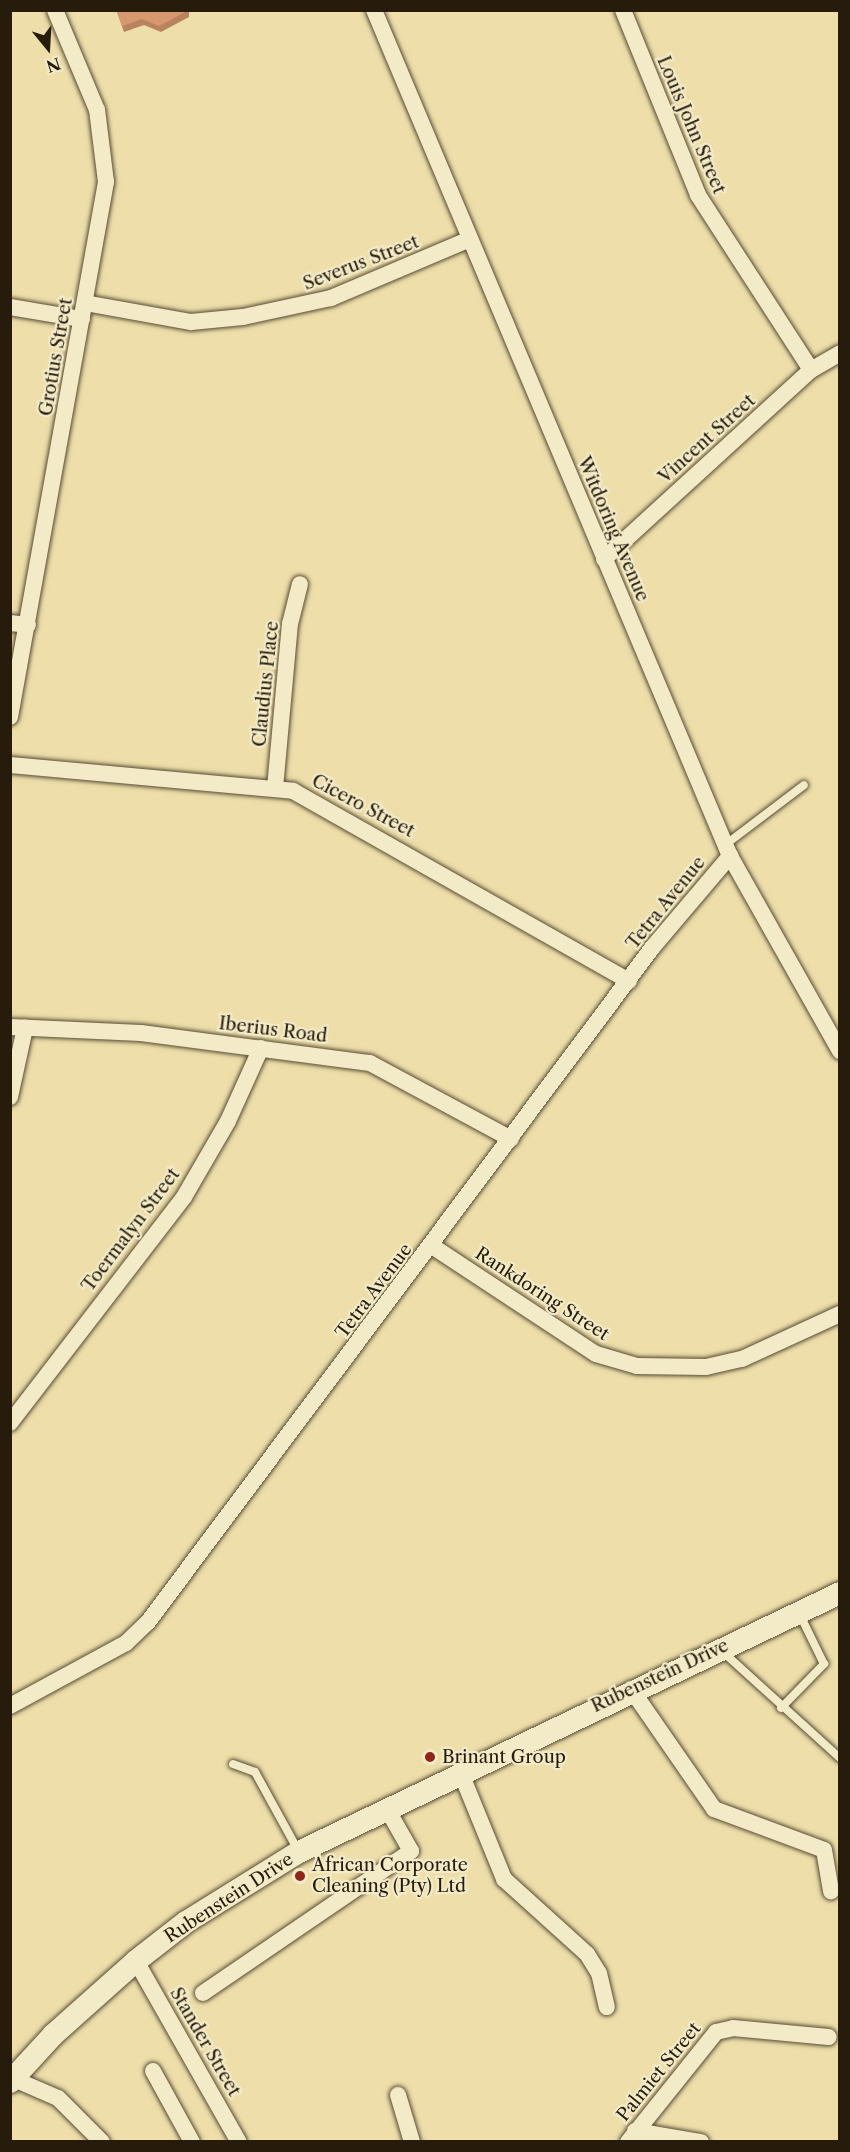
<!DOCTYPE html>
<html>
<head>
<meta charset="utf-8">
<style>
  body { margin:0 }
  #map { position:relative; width:850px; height:2152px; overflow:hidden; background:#eddeaa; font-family:"Libre Caslon Text",serif }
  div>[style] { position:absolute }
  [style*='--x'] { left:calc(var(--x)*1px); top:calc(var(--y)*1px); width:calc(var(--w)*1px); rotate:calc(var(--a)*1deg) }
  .roads { filter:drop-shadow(0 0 2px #584c33) drop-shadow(0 0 2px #584c33) }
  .lane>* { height:8px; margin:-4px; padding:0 4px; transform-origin:4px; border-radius:4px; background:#f3eac8 }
  .street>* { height:16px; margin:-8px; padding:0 8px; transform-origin:8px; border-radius:8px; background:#f3eac8 }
  .secondary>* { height:22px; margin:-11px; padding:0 11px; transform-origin:11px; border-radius:11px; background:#f3eac8 }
  .wall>* { inset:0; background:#b98360 }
  .building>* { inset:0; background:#d79870 }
  .dots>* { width:16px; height:16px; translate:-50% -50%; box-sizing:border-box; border:3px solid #f3eac8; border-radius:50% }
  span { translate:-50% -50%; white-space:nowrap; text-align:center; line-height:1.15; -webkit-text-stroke:4.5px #f3eac8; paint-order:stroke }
  .street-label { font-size:18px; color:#271b0b }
  .poi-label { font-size:18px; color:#271b0b }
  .left { translate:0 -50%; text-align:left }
  .frame { position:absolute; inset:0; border:12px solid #271b0b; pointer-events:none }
  .north { position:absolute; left:18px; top:18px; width:60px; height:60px; -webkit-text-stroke:4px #f3eac8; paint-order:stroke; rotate:162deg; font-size:16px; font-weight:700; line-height:24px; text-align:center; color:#271b0b }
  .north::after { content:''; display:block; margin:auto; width:21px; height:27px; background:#271b0b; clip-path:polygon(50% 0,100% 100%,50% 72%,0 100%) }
</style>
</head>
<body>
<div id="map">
  <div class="roads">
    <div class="lane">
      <div style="--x:725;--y:845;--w:99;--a:-37.2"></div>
      <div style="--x:723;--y:1652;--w:158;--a:42.2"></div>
      <div style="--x:781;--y:1708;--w:62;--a:-45.7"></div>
      <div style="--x:824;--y:1664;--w:57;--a:-116.1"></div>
      <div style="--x:233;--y:1764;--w:23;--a:20"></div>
      <div style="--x:255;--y:1772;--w:91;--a:61.2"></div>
    </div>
    <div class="street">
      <div style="--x:374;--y:10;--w:918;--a:67.18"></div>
      <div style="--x:730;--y:856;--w:224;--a:60.6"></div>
      <div style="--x:623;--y:10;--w:200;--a:67.9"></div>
      <div style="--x:698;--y:195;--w:208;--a:57.1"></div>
      <div style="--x:85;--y:303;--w:108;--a:10.2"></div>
      <div style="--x:191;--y:322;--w:52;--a:-5.5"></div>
      <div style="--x:243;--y:317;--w:90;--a:-12.2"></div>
      <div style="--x:331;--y:298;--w:151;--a:-23"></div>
      <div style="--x:10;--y:307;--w:73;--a:9.5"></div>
      <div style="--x:604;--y:559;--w:280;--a:-42.4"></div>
      <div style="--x:811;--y:370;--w:34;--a:-30"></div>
      <div style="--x:10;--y:623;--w:18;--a:6"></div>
      <div style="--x:10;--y:717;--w:544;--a:-79.83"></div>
      <div style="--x:106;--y:182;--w:73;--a:-97.1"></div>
      <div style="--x:97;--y:110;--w:108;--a:-112.8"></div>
      <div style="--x:10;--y:765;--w:284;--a:5.2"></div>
      <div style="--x:293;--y:791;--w:386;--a:29.5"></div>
      <div style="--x:275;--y:788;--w:165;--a:-84.8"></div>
      <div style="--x:290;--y:624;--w:41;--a:-76"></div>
      <div style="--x:10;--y:1027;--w:131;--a:2.6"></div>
      <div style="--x:141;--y:1033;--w:231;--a:7.5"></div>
      <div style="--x:370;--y:1063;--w:160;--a:28.3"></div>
      <div style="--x:10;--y:1097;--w:71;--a:-77.7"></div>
      <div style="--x:432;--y:1246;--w:196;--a:33.4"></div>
      <div style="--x:596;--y:1354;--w:43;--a:16.3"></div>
      <div style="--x:637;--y:1366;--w:69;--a:0.8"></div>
      <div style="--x:706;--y:1367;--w:37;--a:-13"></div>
      <div style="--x:742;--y:1359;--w:108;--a:-24.7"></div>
      <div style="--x:10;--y:1423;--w:285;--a:-52.4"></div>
      <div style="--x:184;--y:1197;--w:88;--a:-59.9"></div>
      <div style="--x:228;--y:1121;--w:80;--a:-65.7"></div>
      <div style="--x:631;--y:1689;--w:146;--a:55.3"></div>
      <div style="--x:714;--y:1809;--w:117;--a:20.4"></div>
      <div style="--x:824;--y:1850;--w:42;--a:80.3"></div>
      <div style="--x:10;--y:1706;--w:132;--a:-28.5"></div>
      <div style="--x:126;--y:1643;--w:30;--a:-44"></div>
      <div style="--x:148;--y:1622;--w:842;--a:-53.21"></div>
      <div style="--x:652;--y:948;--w:121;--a:-49.7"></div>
      <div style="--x:460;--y:1771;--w:117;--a:67.8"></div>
      <div style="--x:504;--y:1879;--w:112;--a:42.1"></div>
      <div style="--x:587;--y:1954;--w:22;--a:58"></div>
      <div style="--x:599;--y:1973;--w:35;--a:77"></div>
      <div style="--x:136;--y:1961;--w:208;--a:60.4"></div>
      <div style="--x:203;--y:1993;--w:252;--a:-34.3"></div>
      <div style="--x:411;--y:1851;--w:48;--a:-119.7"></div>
      <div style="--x:153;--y:2071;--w:81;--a:61.2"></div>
      <div style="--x:14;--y:2079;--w:48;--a:23.4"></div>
      <div style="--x:58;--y:2098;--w:62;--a:45"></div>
      <div style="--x:398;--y:2095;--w:49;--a:73.4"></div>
      <div style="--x:635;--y:2131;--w:67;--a:9.5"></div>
      <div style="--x:628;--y:2142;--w:141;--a:-51.3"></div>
      <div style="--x:716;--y:2032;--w:17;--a:-13"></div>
      <div style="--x:733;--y:2028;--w:96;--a:5.4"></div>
    </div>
    <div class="secondary">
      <div style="--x:10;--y:2082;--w:64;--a:-47.5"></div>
      <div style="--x:53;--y:2035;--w:111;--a:-41.7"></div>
      <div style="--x:136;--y:1961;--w:63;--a:-38"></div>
      <div style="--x:186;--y:1922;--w:133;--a:-31.8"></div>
      <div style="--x:299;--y:1852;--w:600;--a:-25.58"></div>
    </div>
  </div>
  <div class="wall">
    <div style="clip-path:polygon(189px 10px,189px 17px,161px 32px,144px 25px,124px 32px,117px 12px)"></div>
  </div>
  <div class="building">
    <div style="clip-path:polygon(121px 10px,187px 10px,187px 11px,159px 26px,142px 19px,122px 26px,117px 12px)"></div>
  </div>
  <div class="dots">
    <div style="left:430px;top:1757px;background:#8f2418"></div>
    <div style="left:300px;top:1876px;background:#8f2418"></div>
  </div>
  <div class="street-label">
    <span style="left:691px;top:125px;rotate:67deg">Louis John Street</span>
    <span style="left:361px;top:263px;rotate:-21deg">Severus Street</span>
    <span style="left:56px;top:357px;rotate:-80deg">Grotius Street</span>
    <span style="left:707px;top:439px;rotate:-42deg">Vincent Street</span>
    <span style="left:613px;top:529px;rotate:67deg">Witdoring Avenue</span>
    <span style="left:266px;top:684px;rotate:-84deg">Claudius Place</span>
    <span style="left:363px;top:806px;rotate:28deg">Cicero Street</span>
    <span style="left:666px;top:903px;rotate:-51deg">Tetra Avenue</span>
    <span style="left:273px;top:1030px;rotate:7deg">Iberius Road</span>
    <span style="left:131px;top:1230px;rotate:-53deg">Toermalyn Street</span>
    <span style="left:374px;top:1291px;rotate:-53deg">Tetra Avenue</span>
    <span style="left:542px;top:1294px;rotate:33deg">Rankdoring Street</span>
    <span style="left:660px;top:1676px;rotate:-25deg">Rubenstein Drive</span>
    <span style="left:229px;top:1898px;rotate:-33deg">Rubenstein Drive</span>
    <span style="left:205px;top:2042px;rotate:60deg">Stander Street</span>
    <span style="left:659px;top:2072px;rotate:-51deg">Palmiet Street</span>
  </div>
  <div class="poi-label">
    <span class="left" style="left:442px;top:1757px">Brinant Group</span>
    <span class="left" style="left:312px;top:1876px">African Corporate<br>Cleaning (Pty) Ltd</span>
  </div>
  <div class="frame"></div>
  <div class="north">N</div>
</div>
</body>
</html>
